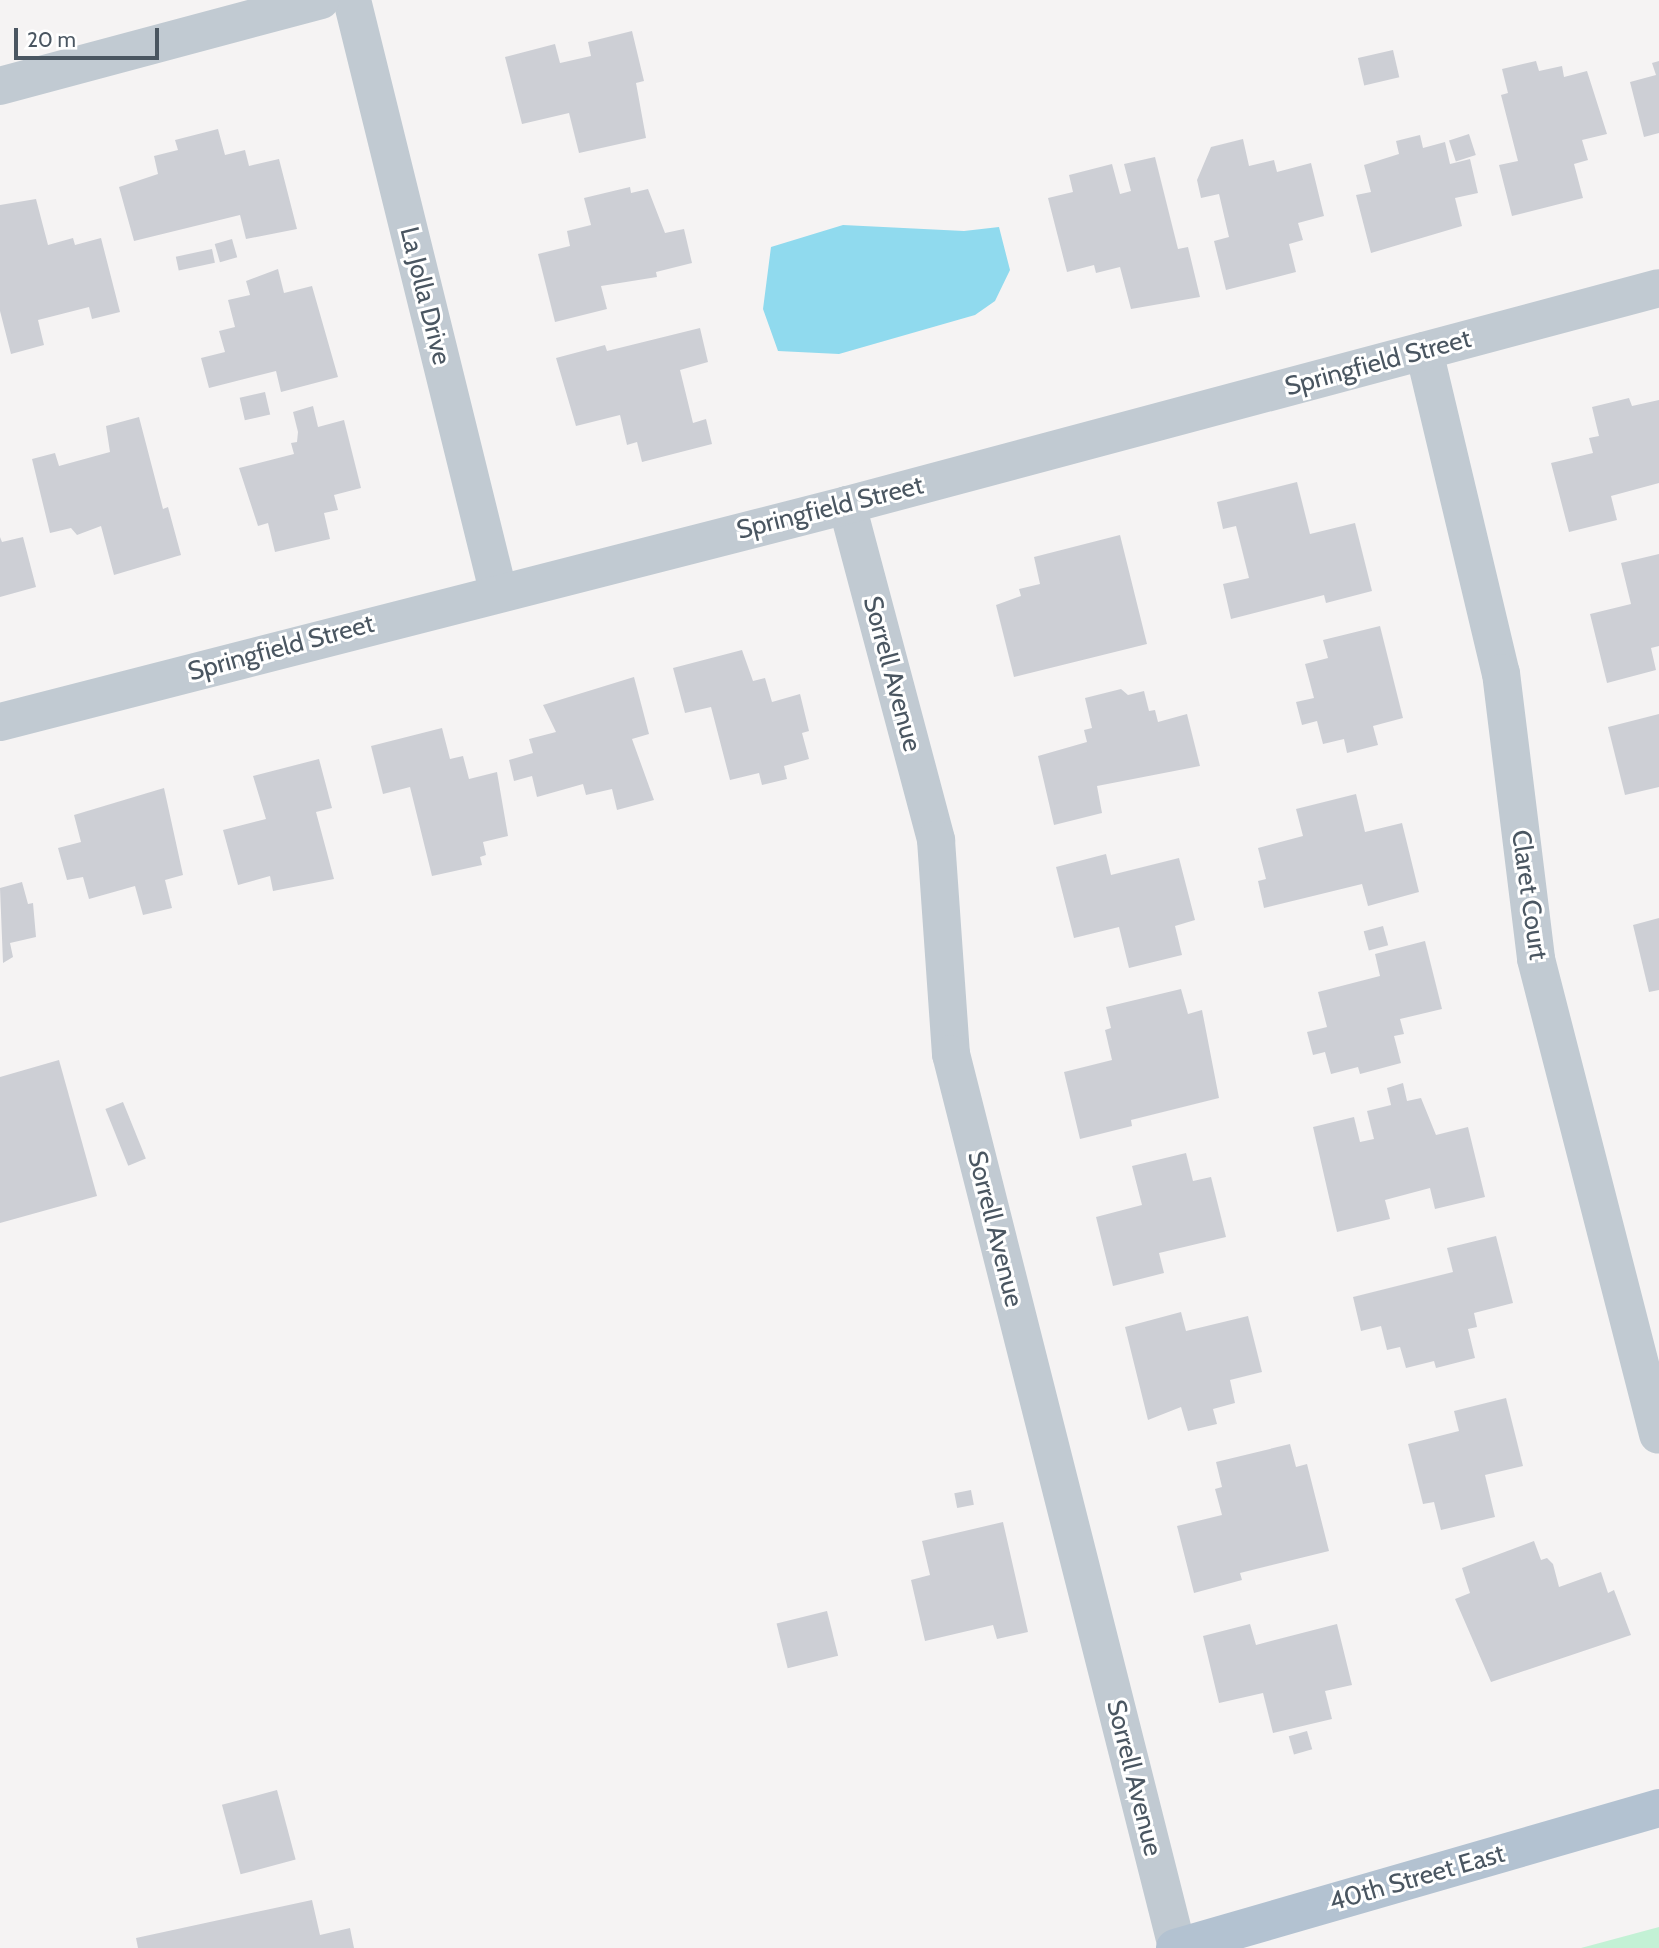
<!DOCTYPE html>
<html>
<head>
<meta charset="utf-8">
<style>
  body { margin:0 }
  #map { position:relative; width:1659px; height:1948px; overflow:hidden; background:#f5f3f3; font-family:Cabin,sans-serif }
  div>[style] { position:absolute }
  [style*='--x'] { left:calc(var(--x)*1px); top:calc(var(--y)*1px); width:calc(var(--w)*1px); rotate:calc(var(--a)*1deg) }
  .green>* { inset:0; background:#c3f1d5 }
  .water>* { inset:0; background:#90daee }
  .building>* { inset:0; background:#cdcfd5; transform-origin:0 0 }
  .minor>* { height:38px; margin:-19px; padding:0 19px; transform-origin:19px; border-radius:19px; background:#c1cad2 }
  .major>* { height:38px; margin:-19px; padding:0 19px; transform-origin:19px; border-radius:19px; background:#b3c2d1 }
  span { translate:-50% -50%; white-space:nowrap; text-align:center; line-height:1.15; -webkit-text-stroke:6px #fff; paint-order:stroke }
  .street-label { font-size:26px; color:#4a5661 }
  .scale { position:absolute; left:14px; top:28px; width:145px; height:32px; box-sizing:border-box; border:4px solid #4a5661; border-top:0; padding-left:9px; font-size:21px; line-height:24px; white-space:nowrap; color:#4a5661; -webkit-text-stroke:5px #fff; paint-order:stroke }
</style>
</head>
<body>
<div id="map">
  <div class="green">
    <div style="clip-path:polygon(1659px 1927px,1659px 1948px,1581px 1948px)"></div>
  </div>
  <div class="water">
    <div style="clip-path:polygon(843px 225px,964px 231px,999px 227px,1010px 270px,995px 301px,975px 315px,839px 354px,778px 351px,763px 309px,771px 247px)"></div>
  </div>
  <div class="building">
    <div style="clip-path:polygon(632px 31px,644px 81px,636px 83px,646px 138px,579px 153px,569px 113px,522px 124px,505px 57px,555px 44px,560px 63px,591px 56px,588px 42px)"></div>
    <div style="left:1393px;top:50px;width:28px;height:36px;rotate:77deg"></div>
    <div style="clip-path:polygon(1536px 61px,1539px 71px,1562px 66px,1564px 77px,1587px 71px,1607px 134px,1582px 140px,1588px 160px,1574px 164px,1583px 198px,1512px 216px,1499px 165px,1518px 161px,1501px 95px,1508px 93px,1502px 69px)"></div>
    <div style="clip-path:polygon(1659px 61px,1659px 133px,1644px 137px,1630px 82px,1656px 75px,1652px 63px)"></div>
    <div style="clip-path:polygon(218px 129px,225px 155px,245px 150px,249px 166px,279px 159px,297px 229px,246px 239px,240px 215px,134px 241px,119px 187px,158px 174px,154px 156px,178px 150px,175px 140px)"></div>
    <div style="left:1469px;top:134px;width:22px;height:21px;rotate:72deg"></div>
    <div style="clip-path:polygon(1420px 135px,1423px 148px,1445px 142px,1450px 164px,1470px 159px,1478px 193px,1455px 198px,1462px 226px,1371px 253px,1356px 195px,1371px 192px,1364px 165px,1399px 154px,1396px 141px)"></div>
    <div style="clip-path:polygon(1243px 139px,1249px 166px,1274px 160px,1277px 172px,1311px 163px,1324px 216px,1298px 223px,1303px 240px,1289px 244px,1296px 272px,1226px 290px,1214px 241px,1229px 237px,1219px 194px,1201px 198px,1197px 180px,1211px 147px)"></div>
    <div style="clip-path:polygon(1155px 157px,1178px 249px,1188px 247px,1200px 297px,1131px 309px,1120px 267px,1096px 273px,1094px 265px,1067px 272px,1048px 198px,1073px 192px,1069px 175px,1112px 164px,1120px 194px,1131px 191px,1124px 164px)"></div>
    <div style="clip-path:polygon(630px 187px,631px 193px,648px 189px,665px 233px,684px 229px,692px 263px,656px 272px,657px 277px,601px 286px,607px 309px,555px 322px,538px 254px,570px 246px,567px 231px,591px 225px,584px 198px)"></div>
    <div style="clip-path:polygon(36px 199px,48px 245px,73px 238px,75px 245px,101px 238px,120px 312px,92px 319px,89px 307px,38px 320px,44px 345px,11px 354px,0 311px,0 205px)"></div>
    <div style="left:232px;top:239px;width:19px;height:18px;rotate:74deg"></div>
    <div style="left:212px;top:249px;width:14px;height:37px;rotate:78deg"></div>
    <div style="clip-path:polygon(278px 269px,284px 293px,312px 286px,338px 377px,281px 392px,276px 371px,209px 388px,201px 358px,225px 352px,219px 331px,235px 327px,228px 300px,250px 295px,246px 281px)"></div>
    <div style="clip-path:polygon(700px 328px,708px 362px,680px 370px,693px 423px,706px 419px,712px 444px,642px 462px,637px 442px,627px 445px,620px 415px,576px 426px,556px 358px,605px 345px,607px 351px)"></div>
    <div style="left:265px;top:392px;width:23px;height:26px;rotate:77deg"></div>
    <div style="clip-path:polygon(1629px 398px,1632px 406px,1659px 400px,1659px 483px,1611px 496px,1617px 520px,1569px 532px,1551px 463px,1593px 453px,1589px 438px,1599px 436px,1592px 407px)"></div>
    <div style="clip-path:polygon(313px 406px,318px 427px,344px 420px,361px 488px,334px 495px,338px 510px,324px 513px,330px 539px,275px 552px,268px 523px,258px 526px,239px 468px,294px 454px,291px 443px,297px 442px,298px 432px,293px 412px)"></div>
    <div style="clip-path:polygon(139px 417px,163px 509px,168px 507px,181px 555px,114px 575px,101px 526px,77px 535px,71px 528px,50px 533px,32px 459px,55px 453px,59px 466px,110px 452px,106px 426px)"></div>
    <div style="clip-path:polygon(1297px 482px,1310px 534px,1355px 523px,1372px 591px,1326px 603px,1324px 595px,1231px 619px,1223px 584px,1249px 578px,1236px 526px,1223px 529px,1217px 502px)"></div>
    <div style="clip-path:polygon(1120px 535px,1147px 644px,1014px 677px,996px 605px,1021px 596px,1019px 589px,1040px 584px,1034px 557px)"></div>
    <div style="clip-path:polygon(0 537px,2px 542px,23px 537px,36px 587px,0 597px)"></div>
    <div style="clip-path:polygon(1659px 554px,1659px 646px,1651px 648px,1656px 670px,1607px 683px,1590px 614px,1631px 604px,1621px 563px)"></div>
    <div style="clip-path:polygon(1380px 626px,1403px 718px,1373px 726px,1378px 745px,1347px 753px,1344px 739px,1323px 744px,1317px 721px,1302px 725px,1296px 702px,1314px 698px,1305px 664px,1328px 658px,1323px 640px)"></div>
    <div style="clip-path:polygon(742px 650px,753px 681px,765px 678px,772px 702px,800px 694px,809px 731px,802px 733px,809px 759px,784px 766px,787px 779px,762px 785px,759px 773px,730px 780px,711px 707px,685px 713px,673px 668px)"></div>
    <div style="clip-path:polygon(634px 677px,649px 734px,632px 739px,654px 800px,617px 810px,612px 789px,586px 795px,583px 784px,537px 797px,532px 776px,514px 781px,509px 760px,533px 753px,529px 739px,556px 732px,543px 705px)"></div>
    <div style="clip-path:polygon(1121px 689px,1128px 695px,1144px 691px,1149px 711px,1155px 710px,1158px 722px,1187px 714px,1200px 766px,1097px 786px,1102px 813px,1054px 825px,1038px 756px,1087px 742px,1084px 730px,1092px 728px,1085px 698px)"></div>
    <div style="clip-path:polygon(1659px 714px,1659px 787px,1625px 795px,1608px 727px)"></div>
    <div style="clip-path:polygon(442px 728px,450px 759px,463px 756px,469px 779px,497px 772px,508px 836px,483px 842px,486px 855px,480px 857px,482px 865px,432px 876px,410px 787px,383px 794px,371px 746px)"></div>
    <div style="clip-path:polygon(319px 759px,332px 808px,316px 812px,334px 879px,273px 891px,270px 876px,238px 885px,223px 830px,266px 819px,253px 776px)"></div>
    <div style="clip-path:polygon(164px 788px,183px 875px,165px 880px,172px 908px,143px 915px,135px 886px,89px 899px,83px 877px,67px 880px,58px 848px,81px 842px,74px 815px)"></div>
    <div style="clip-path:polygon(1356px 794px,1365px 832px,1402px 823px,1419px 892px,1368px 906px,1362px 884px,1264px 908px,1258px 881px,1266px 879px,1258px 848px,1303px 836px,1296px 809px)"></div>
    <div style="clip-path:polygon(1106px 854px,1111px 875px,1179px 858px,1195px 920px,1175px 926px,1182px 955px,1129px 968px,1119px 927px,1074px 938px,1056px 867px)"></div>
    <div style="clip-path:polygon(22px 882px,28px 904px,33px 903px,36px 937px,10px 943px,13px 957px,3px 963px,0 888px)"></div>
    <div style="clip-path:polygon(1659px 918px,1659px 990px,1649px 992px,1633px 925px)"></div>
    <div style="left:1383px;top:926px;width:20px;height:20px;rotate:75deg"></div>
    <div style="clip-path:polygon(1425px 941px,1442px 1009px,1400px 1019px,1404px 1034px,1394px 1036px,1401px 1063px,1360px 1074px,1358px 1067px,1331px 1074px,1325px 1052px,1313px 1055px,1307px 1032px,1327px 1027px,1318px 992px,1380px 976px,1375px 954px)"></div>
    <div style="clip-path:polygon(1181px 989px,1188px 1014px,1202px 1010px,1219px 1098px,1131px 1120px,1132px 1126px,1080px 1139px,1064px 1072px,1112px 1060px,1105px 1030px,1111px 1028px,1106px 1007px)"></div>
    <div style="clip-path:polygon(59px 1060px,97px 1196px,0 1223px,0 1077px)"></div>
    <div style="clip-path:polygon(1403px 1083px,1407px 1101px,1421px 1098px,1436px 1135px,1468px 1127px,1485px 1197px,1435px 1209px,1430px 1188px,1385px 1200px,1390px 1219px,1337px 1232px,1313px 1127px,1354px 1117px,1360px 1142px,1374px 1139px,1367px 1111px,1391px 1105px,1387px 1088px)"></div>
    <div style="left:123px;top:1102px;width:61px;height:19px;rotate:68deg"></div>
    <div style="clip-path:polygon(1186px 1153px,1193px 1181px,1211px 1177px,1226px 1237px,1159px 1253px,1164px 1273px,1113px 1286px,1096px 1217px,1142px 1205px,1132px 1166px)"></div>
    <div style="clip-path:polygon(1496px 1236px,1513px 1303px,1474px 1313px,1477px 1327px,1468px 1329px,1475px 1358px,1436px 1368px,1434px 1361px,1406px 1368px,1400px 1347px,1387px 1350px,1381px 1326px,1361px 1331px,1353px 1297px,1453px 1272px,1447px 1248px)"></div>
    <div style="clip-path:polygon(1181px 1312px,1186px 1331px,1248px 1316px,1262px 1372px,1230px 1380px,1235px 1403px,1213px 1409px,1217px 1424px,1188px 1431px,1181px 1407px,1148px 1420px,1125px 1327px)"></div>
    <div style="clip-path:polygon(1506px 1398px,1523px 1466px,1485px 1475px,1495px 1517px,1441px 1530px,1434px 1502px,1423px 1504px,1408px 1444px,1459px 1431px,1454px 1411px)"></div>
    <div style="clip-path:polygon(1290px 1444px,1296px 1467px,1307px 1464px,1329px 1551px,1240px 1573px,1242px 1580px,1194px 1593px,1177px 1526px,1222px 1515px,1215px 1489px,1222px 1487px,1216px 1462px)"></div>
    <div style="left:971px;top:1490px;width:15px;height:17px;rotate:79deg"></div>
    <div style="clip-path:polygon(1003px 1522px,1028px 1632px,997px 1639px,993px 1625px,925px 1641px,911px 1580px,930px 1575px,922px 1541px)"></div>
    <div style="clip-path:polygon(1534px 1541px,1541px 1560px,1547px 1558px,1553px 1564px,1559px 1587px,1601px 1572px,1608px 1593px,1614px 1590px,1631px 1635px,1491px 1682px,1455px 1599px,1470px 1593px,1462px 1568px)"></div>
    <div style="left:827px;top:1611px;width:46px;height:52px;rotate:76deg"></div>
    <div style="clip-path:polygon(1250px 1624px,1256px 1645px,1337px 1624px,1352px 1685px,1325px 1691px,1332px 1719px,1273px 1733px,1263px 1693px,1219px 1703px,1203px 1636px)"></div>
    <div style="left:1307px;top:1731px;width:19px;height:19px;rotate:74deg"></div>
    <div style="left:277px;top:1790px;width:72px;height:57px;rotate:75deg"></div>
    <div style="clip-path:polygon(312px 1900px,320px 1935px,350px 1928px,354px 1948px,138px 1948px,136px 1938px)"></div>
  </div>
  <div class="minor">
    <div style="--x:352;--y:0;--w:609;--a:76.12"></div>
    <div style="--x:0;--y:86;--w:332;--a:-15"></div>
    <div style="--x:1424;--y:351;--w:331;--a:76.6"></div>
    <div style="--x:1501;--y:673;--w:288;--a:83"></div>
    <div style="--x:1536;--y:959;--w:491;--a:75.6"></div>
    <div style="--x:847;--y:505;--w:347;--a:75.1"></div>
    <div style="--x:936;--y:840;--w:215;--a:86"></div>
    <div style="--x:951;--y:1054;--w:921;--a:75.8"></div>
    <div style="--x:0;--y:722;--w:874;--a:-14.37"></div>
    <div style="--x:847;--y:505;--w:840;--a:-14.96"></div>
  </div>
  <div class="major">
    <div style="--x:1175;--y:1948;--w:504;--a:-16.13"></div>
  </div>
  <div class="street-label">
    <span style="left:425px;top:296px;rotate:76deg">La Jolla Drive</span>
    <span style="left:1378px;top:363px;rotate:-15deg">Springfield Street</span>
    <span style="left:830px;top:508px;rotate:-14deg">Springfield Street</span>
    <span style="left:281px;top:648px;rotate:-15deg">Springfield Street</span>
    <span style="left:892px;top:674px;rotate:75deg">Sorrell Avenue</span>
    <span style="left:1529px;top:895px;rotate:82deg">Claret Court</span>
    <span style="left:995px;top:1229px;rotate:76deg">Sorrell Avenue</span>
    <span style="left:1134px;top:1778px;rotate:76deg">Sorrell Avenue</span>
    <span style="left:1417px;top:1878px;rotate:-16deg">40th Street East</span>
  </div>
  <div class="scale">20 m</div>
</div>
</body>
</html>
